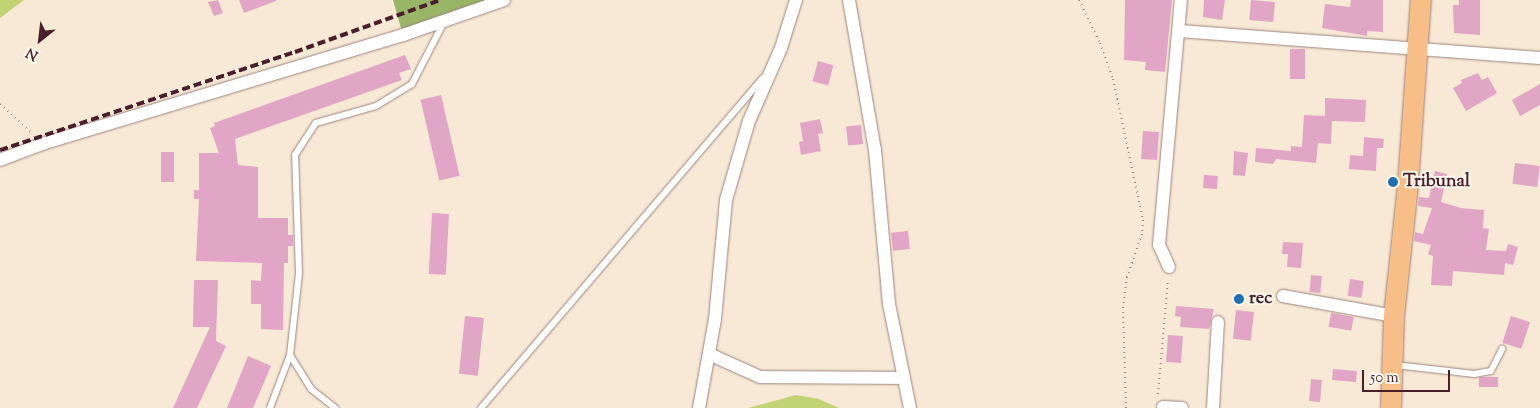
<!DOCTYPE html>
<html>
<head>
<meta charset="utf-8">
<style>
  body { margin:0 }
  #map { position:relative; width:1540px; height:408px; overflow:hidden; background:#f7e9d5; font-family:"Sorts Mill Goudy",serif }
  div>[style] { position:absolute }
  [style*='--x'] { left:calc(var(--x)*1px); top:calc(var(--y)*1px); width:calc(var(--w)*1px); rotate:calc(var(--a)*1deg) }
  .green>* { inset:0; background:#c2d375 }
  .forest>* { inset:0; background:#99b566 }
  .building>* { inset:0; background:#e1a6c5; transform-origin:0 0 }
  .path>* { height:2px; margin-top:-1px; transform-origin:0; background:repeating-linear-gradient(90deg,#a08480 0 1px,transparent 0 5px) }
  .roads { filter:drop-shadow(0 0 1px #a08480) drop-shadow(0 0 1px #a08480) }
  .service>* { height:6px; margin:-3px; padding:0 3px; transform-origin:3px; border-radius:3px; background:#fff }
  .minor>* { height:12px; margin:-6px; padding:0 6px; transform-origin:6px; border-radius:6px; background:#fff }
  .primary>* { height:20px; margin:-10px; padding:0 10px; transform-origin:10px; border-radius:10px; background:#f7be88 }
  .rail>* { height:4px; margin-top:-2px; transform-origin:0; background:repeating-linear-gradient(90deg,#4a1f2b 0 8px,transparent 0 12px) }
  .dots>* { width:14px; height:14px; translate:-50% -50%; box-sizing:border-box; border:2px solid #fbf7ec; border-radius:50% }
  span { translate:-50% -50%; white-space:nowrap; text-align:center; line-height:1.15; -webkit-text-stroke:4px #fbf7ec; paint-order:stroke }
  .poi-label { font-size:18px; color:#4a1f2b; font-weight:700 }
  .left { translate:0 -50%; text-align:left }
  .north { position:absolute; left:15px; top:15px; width:50px; height:50px; -webkit-text-stroke:4px #fbf7ec; paint-order:stroke; rotate:209deg; font-size:14px; font-weight:700; line-height:20px; text-align:center; color:#4a1f2b }
  .north::after { content:''; display:block; margin:auto; width:18px; height:22px; background:#4a1f2b; clip-path:polygon(50% 0,100% 100%,50% 72%,0 100%) }
  .scale { position:absolute; left:1362px; top:370px; width:88px; height:22px; box-sizing:border-box; border:2px solid #4a1f2b; border-top:0; padding-left:6px; font-size:15px; line-height:18px; white-space:nowrap; color:#4a1f2b; -webkit-text-stroke:4px #fbf7ec; paint-order:stroke }
</style>
</head>
<body>
<div id="map">
  <div class="green">
    <div style="clip-path:polygon(0 0,24px 0,0 18px)"></div>
    <div style="clip-path:polygon(796px 395px,819px 399px,839px 408px,748px 408px)"></div>
  </div>
  <div class="forest">
    <div style="clip-path:polygon(393px 0,504px 0,403px 35px)"></div>
  </div>
  <div class="building">
    <div style="clip-path:polygon(218px 0,223px 13px,214px 16px,208px 2px)"></div>
    <div style="clip-path:polygon(239px 0,276px 0,276px 1px,244px 13px)"></div>
    <div style="clip-path:polygon(1125px 0,1172px 0,1165px 72px,1145px 70px,1146px 62px,1124px 60px)"></div>
    <div style="clip-path:polygon(1204px 0,1225px 0,1222px 20px,1203px 17px)"></div>
    <div style="left:1251px;top:0;width:24px;height:20px;rotate:5deg"></div>
    <div style="clip-path:polygon(1351px 0,1383px 0,1383px 32px,1367px 31px,1367px 36px,1322px 28px,1325px 4px,1350px 7px)"></div>
    <div style="clip-path:polygon(1459px 0,1480px 0,1480px 35px,1454px 33px,1453px 5px,1459px 5px)"></div>
    <div style="left:1290px;top:49px;width:15px;height:30px"></div>
    <div style="clip-path:polygon(405px 55px,411px 69px,399px 73px,402px 80px,235px 139px,238px 165px,258px 167px,258px 218px,288px 218px,288px 235px,293px 235px,293px 246px,288px 246px,288px 263px,284px 263px,283px 330px,261px 329px,261px 304px,251px 304px,251px 280px,261px 281px,262px 263px,196px 261px,199px 199px,194px 199px,194px 190px,199px 190px,199px 153px,219px 153px,210px 128px,215px 126px,214px 123px)"></div>
    <div style="left:818px;top:61px;width:16px;height:21px;rotate:15deg"></div>
    <div style="clip-path:polygon(1478px 73px,1482px 80px,1488px 77px,1497px 93px,1466px 111px,1453px 88px,1462px 83px,1461px 80px)"></div>
    <div style="clip-path:polygon(1540px 84px,1540px 105px,1520px 116px,1512px 100px)"></div>
    <div style="left:441px;top:95px;width:83px;height:21px;rotate:77deg"></div>
    <div style="clip-path:polygon(1325px 98px,1366px 100px,1365px 122px,1332px 121px,1331px 144px,1318px 143px,1316px 163px,1276px 159px,1273px 164px,1255px 162px,1256px 148px,1291px 151px,1291px 146px,1302px 147px,1304px 115px,1325px 116px)"></div>
    <div style="clip-path:polygon(820px 119px,823px 133px,818px 134px,821px 151px,801px 155px,799px 142px,803px 141px,800px 123px)"></div>
    <div style="left:861px;top:125px;width:19px;height:15px;rotate:84deg"></div>
    <div style="left:1143px;top:131px;width:16px;height:28px;rotate:4deg"></div>
    <div style="clip-path:polygon(1364px 137px,1384px 139px,1383px 148px,1377px 148px,1376px 171px,1349px 169px,1350px 155px,1363px 156px)"></div>
    <div style="clip-path:polygon(1234px 151px,1248px 153px,1245px 176px,1233px 175px)"></div>
    <div style="left:161px;top:152px;width:13px;height:30px"></div>
    <div style="left:1515px;top:163px;width:25px;height:21px;rotate:7deg"></div>
    <div style="clip-path:polygon(1435px 171px,1447px 174px,1441px 202px,1461px 208px,1484px 210px,1483px 228px,1489px 229px,1486px 250px,1506px 251px,1508px 244px,1518px 247px,1513px 265px,1505px 263px,1504px 275px,1453px 271px,1452px 286px,1431px 285px,1433px 256px,1428px 254px,1431px 245px,1414px 241px,1415px 232px,1423px 234px,1432px 208px,1418px 206px,1419px 197px,1429px 198px)"></div>
    <div style="left:1204px;top:175px;width:14px;height:13px;rotate:4deg"></div>
    <div style="left:432px;top:213px;width:17px;height:61px;rotate:3deg"></div>
    <div style="left:908px;top:231px;width:18px;height:17px;rotate:84deg"></div>
    <div style="clip-path:polygon(1283px 242px,1303px 243px,1301px 268px,1287px 267px,1288px 254px,1282px 254px)"></div>
    <div style="left:1311px;top:275px;width:11px;height:17px;rotate:5deg"></div>
    <div style="left:1350px;top:279px;width:14px;height:17px;rotate:8deg"></div>
    <div style="clip-path:polygon(194px 280px,218px 280px,216px 341px,226px 346px,197px 408px,173px 408px,210px 327px,193px 327px)"></div>
    <div style="clip-path:polygon(1176px 306px,1214px 309px,1209px 329px,1180px 327px,1181px 317px,1175px 316px)"></div>
    <div style="left:1236px;top:310px;width:18px;height:29px;rotate:6deg"></div>
    <div style="left:1331px;top:313px;width:23px;height:14px;rotate:10deg"></div>
    <div style="left:465px;top:316px;width:19px;height:58px;rotate:6deg"></div>
    <div style="left:1511px;top:316px;width:20px;height:28px;rotate:18deg"></div>
    <div style="left:1168px;top:335px;width:15px;height:27px;rotate:4deg"></div>
    <div style="clip-path:polygon(248px 356px,271px 366px,253px 408px,227px 408px)"></div>
    <div style="left:1333px;top:369px;width:24px;height:11px;rotate:5deg"></div>
    <div style="left:1498px;top:377px;width:10px;height:19px;rotate:90deg"></div>
    <div style="left:1311px;top:379px;width:11px;height:22px;rotate:5deg"></div>
  </div>
  <div class="path">
    <div style="--x:1079;--y:0;--w:48;--a:64"></div>
    <div style="--x:1100;--y:43;--w:38;--a:70"></div>
    <div style="--x:1113;--y:79;--w:144;--a:78"></div>
    <div style="--x:1143;--y:220;--w:14;--a:94"></div>
    <div style="--x:1142;--y:234;--w:46;--a:109.2"></div>
    <div style="--x:1127;--y:277;--w:30;--a:98"></div>
    <div style="--x:1123;--y:307;--w:101;--a:88.3"></div>
    <div style="--x:0;--y:104;--w:45;--a:42.3"></div>
    <div style="--x:1158;--y:394;--w:115;--a:-85"></div>
  </div>
  <div class="roads">
    <div class="service">
      <div style="--x:290;--y:355;--w:40;--a:58"></div>
      <div style="--x:311;--y:389;--w:31;--a:38"></div>
      <div style="--x:1395;--y:365;--w:80;--a:6.5"></div>
      <div style="--x:1474;--y:374;--w:17;--a:-10"></div>
      <div style="--x:1491;--y:371;--w:25;--a:-63"></div>
      <div style="--x:270;--y:408;--w:57;--a:-69.3"></div>
      <div style="--x:290;--y:355;--w:82;--a:-83.7"></div>
      <div style="--x:299;--y:273;--w:118;--a:-91.9"></div>
      <div style="--x:295;--y:155;--w:38;--a:-57"></div>
      <div style="--x:316;--y:123;--w:62;--a:-15.8"></div>
      <div style="--x:376;--y:106;--w:42;--a:-31.4"></div>
      <div style="--x:412;--y:84;--w:70;--a:-62.7"></div>
      <div style="--x:481;--y:408;--w:434;--a:-49.5"></div>
    </div>
    <div class="minor">
      <div style="--x:849;--y:0;--w:152;--a:80.2"></div>
      <div style="--x:875;--y:150;--w:155;--a:84.8"></div>
      <div style="--x:889;--y:304;--w:106;--a:78.6"></div>
      <div style="--x:1179;--y:31;--w:362;--a:4.3"></div>
      <div style="--x:0;--y:160;--w:48;--a:-20.7"></div>
      <div style="--x:45;--y:143;--w:374;--a:-16.8"></div>
      <div style="--x:403;--y:35;--w:107;--a:-19.1"></div>
      <div style="--x:1169;--y:267;--w:24;--a:-114"></div>
      <div style="--x:1159;--y:245;--w:246;--a:-84.9"></div>
      <div style="--x:1283;--y:296;--w:113;--a:10.2"></div>
      <div style="--x:709;--y:354;--w:56;--a:24.3"></div>
      <div style="--x:760;--y:377;--w:144;--a:0.4"></div>
      <div style="--x:1163;--y:407;--w:19;--a:3"></div>
      <div style="--x:699;--y:408;--w:90;--a:-79.8"></div>
      <div style="--x:715;--y:319;--w:120;--a:-84.7"></div>
      <div style="--x:726;--y:200;--w:82;--a:-73.8"></div>
      <div style="--x:749;--y:121;--w:80;--a:-66.3"></div>
      <div style="--x:781;--y:48;--w:50;--a:-72.6"></div>
      <div style="--x:1213;--y:408;--w:86;--a:-86.7"></div>
    </div>
    <div class="primary">
      <div style="--x:1391;--y:408;--w:92;--a:-88.1"></div>
      <div style="--x:1394;--y:316;--w:133;--a:-83.9"></div>
      <div style="--x:1408;--y:184;--w:184;--a:-86"></div>
    </div>
  </div>
  <div class="rail">
    <div style="--x:0;--y:150;--w:311;--a:-18.4"></div>
    <div style="--x:295;--y:52;--w:154;--a:-19.7"></div>
  </div>
  <div class="dots">
    <div style="left:1393px;top:182px;background:#1f6fb2"></div>
    <div style="left:1239px;top:299px;background:#1f6fb2"></div>
  </div>
  <div class="poi-label">
    <span class="left" style="left:1403px;top:182px">Tribunal</span>
    <span class="left" style="left:1249px;top:299px">rec</span>
  </div>
  <div class="north">N</div>
  <div class="scale">50 m</div>
</div>
</body>
</html>
